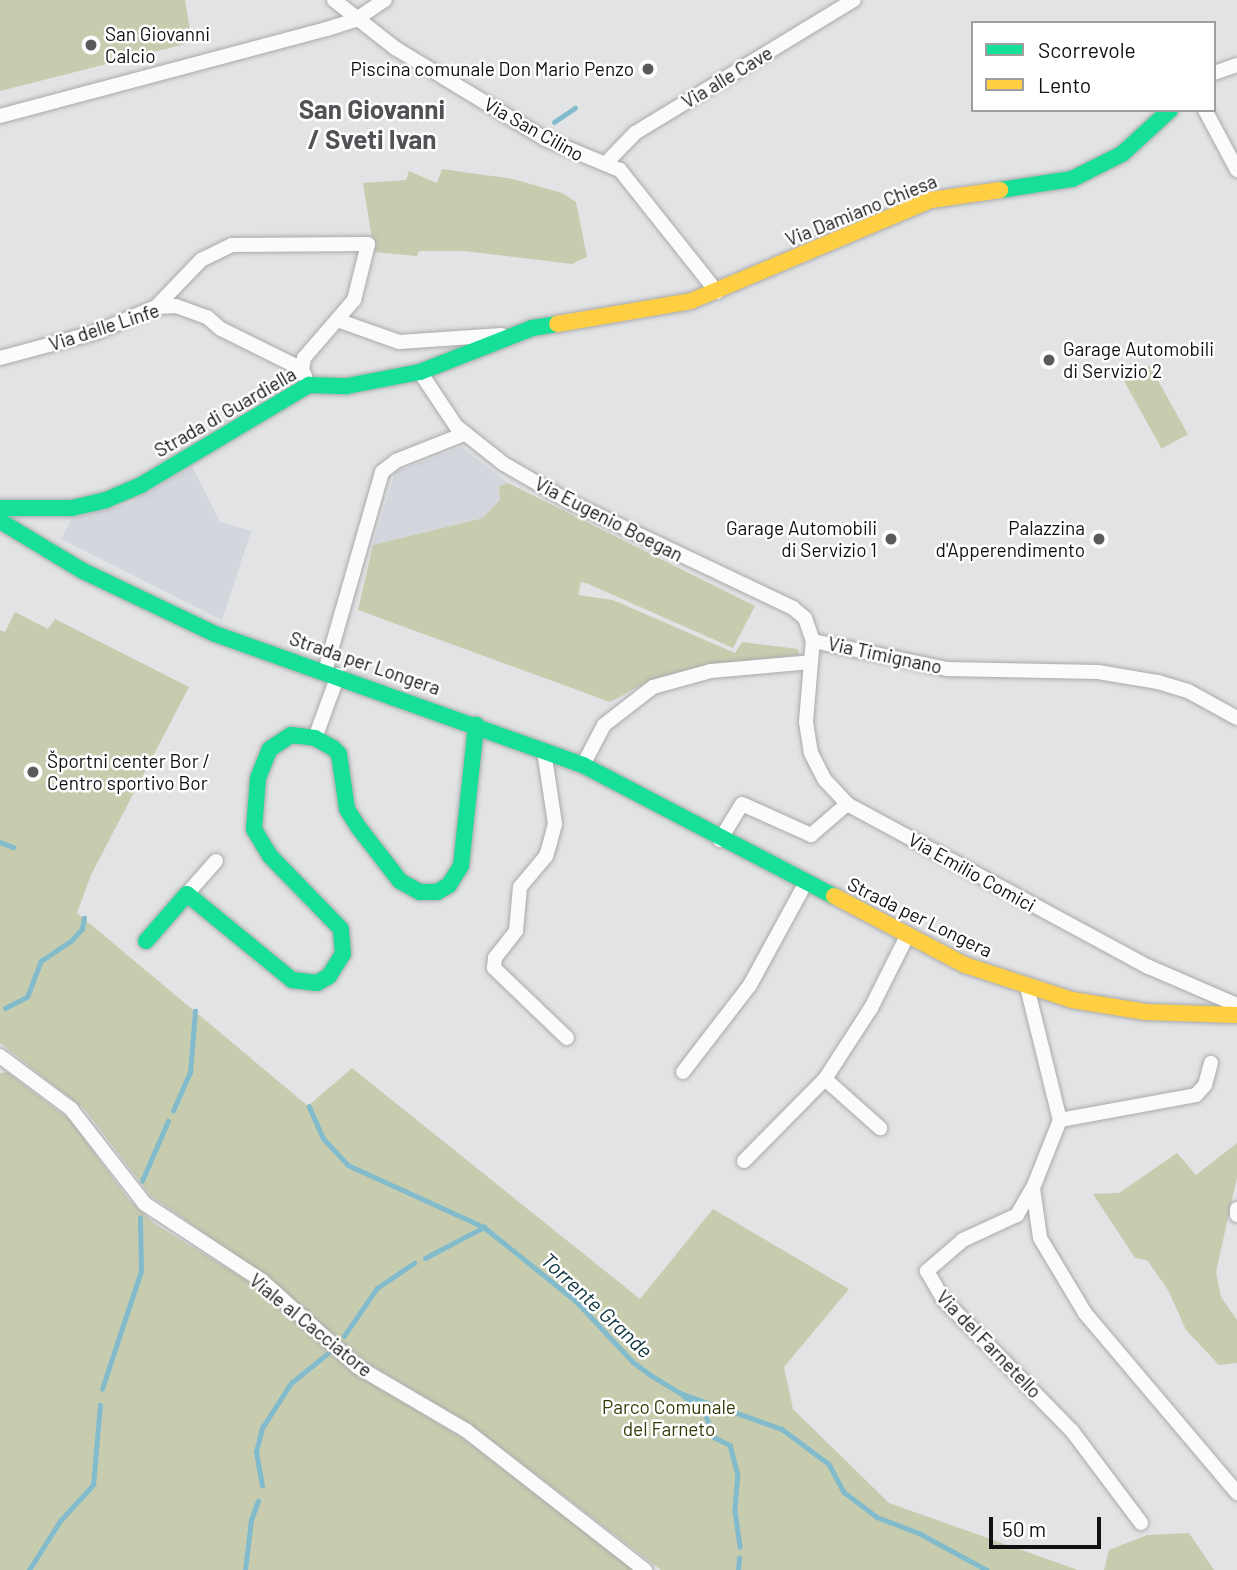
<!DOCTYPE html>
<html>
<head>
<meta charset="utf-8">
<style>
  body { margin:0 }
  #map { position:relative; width:1237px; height:1570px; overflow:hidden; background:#e2e3e5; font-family:Barlow,sans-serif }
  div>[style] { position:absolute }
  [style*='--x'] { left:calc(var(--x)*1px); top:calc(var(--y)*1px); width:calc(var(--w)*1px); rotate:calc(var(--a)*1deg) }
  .built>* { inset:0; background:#d4d6de }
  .green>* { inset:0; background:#c8ccaf; transform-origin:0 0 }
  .stream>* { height:4.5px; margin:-2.25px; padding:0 2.25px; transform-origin:2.25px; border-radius:2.25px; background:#82bbcc }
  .roads { filter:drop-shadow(0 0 2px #a9aaab) drop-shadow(0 0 2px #a9aaab) }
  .street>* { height:14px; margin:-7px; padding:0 7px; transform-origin:7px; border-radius:7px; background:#fbfbfb }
  .fast>* { height:16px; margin:-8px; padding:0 8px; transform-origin:8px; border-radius:8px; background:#16e098 }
  .slow>* { height:16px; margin:-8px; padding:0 8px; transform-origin:8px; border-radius:8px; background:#ffcf43 }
  .dots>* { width:19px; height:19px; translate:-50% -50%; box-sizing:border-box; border:4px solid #fff; border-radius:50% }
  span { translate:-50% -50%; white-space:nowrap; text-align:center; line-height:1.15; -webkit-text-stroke:5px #fff; paint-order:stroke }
  .poi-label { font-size:19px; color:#101012 }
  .left { translate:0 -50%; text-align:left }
  .right { translate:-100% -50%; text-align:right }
  .street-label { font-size:19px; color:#101012 }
  .park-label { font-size:19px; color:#373b08 }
  .water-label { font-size:21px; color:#0e343f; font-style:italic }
  .district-label { font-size:26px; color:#515256; font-weight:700 }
  .legend { position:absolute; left:971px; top:21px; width:245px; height:91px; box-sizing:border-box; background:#fff; border:2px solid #9f9fa0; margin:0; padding:9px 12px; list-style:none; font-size:21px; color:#101012 }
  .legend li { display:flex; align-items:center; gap:14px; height:35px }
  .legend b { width:35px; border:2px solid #9f9fa0 }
  .scale { position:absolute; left:989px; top:1517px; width:112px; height:32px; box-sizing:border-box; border:4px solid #101012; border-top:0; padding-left:9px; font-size:21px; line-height:24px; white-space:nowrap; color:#101012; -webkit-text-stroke:5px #fff; paint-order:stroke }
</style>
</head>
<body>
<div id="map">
  <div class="built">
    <div style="clip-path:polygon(462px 447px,508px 483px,499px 486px,500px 500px,493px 509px,483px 518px,373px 545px,395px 472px)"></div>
    <div style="clip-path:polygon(192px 466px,220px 522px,251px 531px,222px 620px,61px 539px,72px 518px,129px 504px)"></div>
  </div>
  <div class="green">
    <div style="clip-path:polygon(0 0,185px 0,191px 35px,199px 34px,201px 40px,0 91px)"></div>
    <div style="clip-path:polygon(442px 169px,513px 179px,562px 193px,576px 202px,587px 257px,572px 264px,464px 251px,419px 251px,417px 256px,374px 252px,363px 183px,406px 180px,409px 171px,437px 183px)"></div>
    <div style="left:1150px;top:366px;width:78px;height:30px;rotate:61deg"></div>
    <div style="clip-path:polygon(508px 483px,755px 606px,733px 648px,586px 583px,581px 582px,578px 595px,613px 600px,735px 653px,742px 642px,798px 649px,799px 655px,704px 665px,653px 679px,610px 702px,358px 610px,373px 545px,483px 518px,500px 500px,499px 486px)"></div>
    <div style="clip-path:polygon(15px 612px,48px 629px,55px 619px,189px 687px,91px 875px,77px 913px,308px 1106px,352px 1068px,640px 1299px,713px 1209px,849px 1289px,784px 1367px,793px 1409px,889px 1503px,1078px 1570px,661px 1570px,471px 1425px,364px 1361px,266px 1276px,151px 1196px,85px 1110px,0 1043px,0 630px,5px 632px)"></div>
    <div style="clip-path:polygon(7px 1072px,71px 1121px,129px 1200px,155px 1224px,261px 1289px,358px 1375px,464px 1439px,635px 1570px,0 1570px,0 1073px)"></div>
    <div style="clip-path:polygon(1237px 1143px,1237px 1177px,1216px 1272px,1221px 1297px,1237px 1320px,1237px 1363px,1219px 1365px,1186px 1330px,1168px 1290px,1147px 1260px,1135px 1258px,1093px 1194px,1119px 1193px,1177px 1153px,1196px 1175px)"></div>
    <div style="clip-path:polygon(1189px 1533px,1214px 1570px,1104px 1570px,1109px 1550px,1147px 1535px)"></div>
  </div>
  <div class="stream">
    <div style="--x:554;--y:122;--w:25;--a:-34"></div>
    <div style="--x:0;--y:842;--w:14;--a:21"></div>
    <div style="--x:5;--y:1008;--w:25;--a:-27"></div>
    <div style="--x:27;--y:997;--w:39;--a:-69"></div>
    <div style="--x:41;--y:961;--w:37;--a:-34"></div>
    <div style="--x:72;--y:940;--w:15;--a:-48"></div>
    <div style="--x:82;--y:929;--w:11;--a:-80"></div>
    <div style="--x:309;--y:1106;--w:36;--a:66"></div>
    <div style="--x:324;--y:1139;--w:35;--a:47"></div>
    <div style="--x:348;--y:1165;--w:149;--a:24.5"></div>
    <div style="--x:484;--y:1227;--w:118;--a:38.8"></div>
    <div style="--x:576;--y:1301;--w:83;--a:46.9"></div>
    <div style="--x:633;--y:1362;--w:24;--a:36"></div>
    <div style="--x:652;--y:1376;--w:33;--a:31"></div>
    <div style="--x:680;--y:1393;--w:108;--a:19.4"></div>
    <div style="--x:782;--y:1429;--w:59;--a:36.7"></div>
    <div style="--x:829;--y:1464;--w:32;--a:62"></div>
    <div style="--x:844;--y:1492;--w:41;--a:37.1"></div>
    <div style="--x:877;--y:1517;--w:45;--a:20.9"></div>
    <div style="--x:919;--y:1533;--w:77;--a:28.6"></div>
    <div style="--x:173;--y:1111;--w:43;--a:-66.4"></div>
    <div style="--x:190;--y:1072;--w:61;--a:-85.3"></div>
    <div style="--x:142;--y:1181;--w:65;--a:-66.6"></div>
    <div style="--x:425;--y:1258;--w:67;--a:-27.7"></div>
    <div style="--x:344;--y:1336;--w:58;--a:-55.5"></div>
    <div style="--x:377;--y:1288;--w:45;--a:-34"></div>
    <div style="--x:102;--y:1389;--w:124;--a:-71.7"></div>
    <div style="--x:141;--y:1271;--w:53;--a:-91.1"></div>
    <div style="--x:684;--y:1396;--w:27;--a:39"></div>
    <div style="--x:705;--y:1413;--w:26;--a:69"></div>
    <div style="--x:714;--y:1437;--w:18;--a:27"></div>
    <div style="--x:730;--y:1445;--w:30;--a:75"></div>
    <div style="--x:738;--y:1474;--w:37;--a:95"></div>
    <div style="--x:735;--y:1511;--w:36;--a:82"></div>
    <div style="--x:262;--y:1486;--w:35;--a:-100"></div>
    <div style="--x:256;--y:1452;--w:25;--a:-76"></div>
    <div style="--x:262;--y:1428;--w:54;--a:-57.2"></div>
    <div style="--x:291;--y:1383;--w:53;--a:-38.8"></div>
    <div style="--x:29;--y:1570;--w:58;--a:-57.7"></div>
    <div style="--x:60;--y:1521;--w:49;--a:-47.5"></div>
    <div style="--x:93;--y:1485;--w:80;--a:-85"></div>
    <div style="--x:245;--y:1570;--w:50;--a:-83.2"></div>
    <div style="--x:251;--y:1520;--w:20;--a:-70"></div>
    <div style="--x:738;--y:1570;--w:12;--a:-85"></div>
  </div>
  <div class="roads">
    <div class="street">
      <div style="--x:334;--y:0;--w:78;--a:38.2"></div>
      <div style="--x:395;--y:48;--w:175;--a:31.2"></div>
      <div style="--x:545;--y:139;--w:81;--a:22.5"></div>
      <div style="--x:620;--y:170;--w:156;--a:51.5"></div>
      <div style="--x:1214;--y:73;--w:24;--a:-19"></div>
      <div style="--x:1205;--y:110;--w:68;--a:61.9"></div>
      <div style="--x:0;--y:116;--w:338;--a:-14.9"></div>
      <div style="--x:327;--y:29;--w:29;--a:-18"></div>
      <div style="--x:355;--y:20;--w:36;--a:-34"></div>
      <div style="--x:606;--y:163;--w:42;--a:-46"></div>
      <div style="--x:635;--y:133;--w:256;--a:-31.3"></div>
      <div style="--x:156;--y:307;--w:65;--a:-46.2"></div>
      <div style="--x:201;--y:260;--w:34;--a:-26"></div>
      <div style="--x:232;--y:245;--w:136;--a:-0.4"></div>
      <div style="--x:368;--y:244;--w:58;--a:104"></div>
      <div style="--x:354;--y:300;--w:77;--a:130.8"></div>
      <div style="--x:304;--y:358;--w:11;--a:100"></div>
      <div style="--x:340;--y:321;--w:63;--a:19.6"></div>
      <div style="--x:399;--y:342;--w:103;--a:-3.9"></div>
      <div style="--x:0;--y:358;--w:100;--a:-15"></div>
      <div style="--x:97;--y:332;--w:64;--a:-23"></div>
      <div style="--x:156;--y:307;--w:20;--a:-3"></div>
      <div style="--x:176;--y:306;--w:33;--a:20"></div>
      <div style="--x:207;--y:317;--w:18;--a:41"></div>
      <div style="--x:221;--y:329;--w:90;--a:26.3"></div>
      <div style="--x:302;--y:369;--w:8;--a:67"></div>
      <div style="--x:420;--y:372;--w:65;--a:56.3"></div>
      <div style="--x:456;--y:426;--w:61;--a:38.4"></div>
      <div style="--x:504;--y:464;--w:74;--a:30"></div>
      <div style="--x:568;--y:501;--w:249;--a:25.4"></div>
      <div style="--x:793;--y:608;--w:16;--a:40"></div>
      <div style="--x:805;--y:618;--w:24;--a:71"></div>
      <div style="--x:811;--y:662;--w:60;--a:94.8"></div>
      <div style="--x:806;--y:722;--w:31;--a:81"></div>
      <div style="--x:811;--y:753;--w:30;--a:63"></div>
      <div style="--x:825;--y:780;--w:33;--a:47"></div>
      <div style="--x:847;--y:804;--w:343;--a:28.4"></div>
      <div style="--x:1149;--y:967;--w:96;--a:23.4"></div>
      <div style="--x:325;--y:671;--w:207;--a:-74"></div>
      <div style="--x:382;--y:472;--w:18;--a:-38"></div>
      <div style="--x:396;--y:461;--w:73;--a:-21.7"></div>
      <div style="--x:315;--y:738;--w:67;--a:-69.9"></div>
      <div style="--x:544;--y:751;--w:74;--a:81.4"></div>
      <div style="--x:555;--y:824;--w:20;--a:105"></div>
      <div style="--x:550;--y:843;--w:14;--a:107"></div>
      <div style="--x:546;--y:856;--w:40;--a:130"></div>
      <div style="--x:520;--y:887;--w:44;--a:95.2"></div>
      <div style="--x:516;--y:931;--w:34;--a:128"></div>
      <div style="--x:495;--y:958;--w:10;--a:96"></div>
      <div style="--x:494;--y:968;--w:101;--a:43.8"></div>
      <div style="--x:583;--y:765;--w:45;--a:-62.3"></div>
      <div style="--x:604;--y:725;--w:62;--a:-37.8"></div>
      <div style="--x:653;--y:687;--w:60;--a:-15.4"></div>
      <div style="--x:711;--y:671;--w:100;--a:-5.1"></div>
      <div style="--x:811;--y:662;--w:21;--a:-85"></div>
      <div style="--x:813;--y:641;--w:137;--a:11.8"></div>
      <div style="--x:947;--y:669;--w:151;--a:1.1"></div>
      <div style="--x:1098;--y:672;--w:61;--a:9.5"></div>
      <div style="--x:1158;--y:682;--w:31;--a:17"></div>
      <div style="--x:1188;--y:691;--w:56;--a:28.9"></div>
      <div style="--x:720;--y:840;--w:42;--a:-58.6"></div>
      <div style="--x:742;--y:804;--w:76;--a:24.2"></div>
      <div style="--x:811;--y:835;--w:48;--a:-40.7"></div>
      <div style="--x:187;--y:894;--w:44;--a:-48.7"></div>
      <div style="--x:1027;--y:987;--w:137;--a:76.1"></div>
      <div style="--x:1060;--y:1120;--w:73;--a:111.7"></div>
      <div style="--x:1033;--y:1188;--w:50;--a:82"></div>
      <div style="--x:1040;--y:1238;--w:87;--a:59"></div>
      <div style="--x:1085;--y:1313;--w:236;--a:49.8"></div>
      <div style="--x:0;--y:1056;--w:89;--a:36.7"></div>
      <div style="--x:71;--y:1109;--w:120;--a:52.1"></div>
      <div style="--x:145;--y:1204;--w:140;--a:33.3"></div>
      <div style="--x:262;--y:1281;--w:129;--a:41.9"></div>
      <div style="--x:358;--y:1367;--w:126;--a:30.4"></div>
      <div style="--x:467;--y:1431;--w:226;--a:38"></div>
      <div style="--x:683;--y:1072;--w:110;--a:-52.4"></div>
      <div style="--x:750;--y:985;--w:115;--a:-61.4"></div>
      <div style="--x:825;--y:1079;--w:74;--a:41.7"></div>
      <div style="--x:1060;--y:1120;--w:138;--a:-10.4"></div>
      <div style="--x:1196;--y:1095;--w:13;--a:-48"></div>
      <div style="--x:1205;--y:1085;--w:23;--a:-75"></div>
      <div style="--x:744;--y:1161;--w:115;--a:-45.4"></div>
      <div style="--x:825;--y:1079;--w:85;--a:-57.1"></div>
      <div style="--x:871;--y:1008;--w:78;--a:-63.4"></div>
      <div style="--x:1032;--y:1189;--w:30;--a:120"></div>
      <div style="--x:1017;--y:1215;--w:60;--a:155.2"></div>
      <div style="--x:963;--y:1240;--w:48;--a:139.3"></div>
      <div style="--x:927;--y:1271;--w:34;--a:60"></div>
      <div style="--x:944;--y:1300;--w:183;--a:45.7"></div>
      <div style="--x:1072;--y:1431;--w:115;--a:53.1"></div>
      <div style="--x:1237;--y:1209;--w:6;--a:90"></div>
    </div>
    <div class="fast">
      <div style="--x:1000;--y:190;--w:73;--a:-8.7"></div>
      <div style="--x:1072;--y:179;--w:56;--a:-26.6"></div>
      <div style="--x:1122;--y:154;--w:65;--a:-42.5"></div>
      <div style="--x:0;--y:508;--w:72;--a:0"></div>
      <div style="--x:72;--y:508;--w:35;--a:-13"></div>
      <div style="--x:106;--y:500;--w:38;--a:-23"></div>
      <div style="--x:141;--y:485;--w:196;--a:-30.8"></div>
      <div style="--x:309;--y:385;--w:38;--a:2"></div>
      <div style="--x:347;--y:386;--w:74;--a:-10.9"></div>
      <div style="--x:420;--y:372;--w:120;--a:-21.4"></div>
      <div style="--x:532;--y:328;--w:25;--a:-9"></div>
      <div style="--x:0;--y:521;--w:97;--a:31.1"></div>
      <div style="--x:83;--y:571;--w:146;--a:25.5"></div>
      <div style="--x:215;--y:634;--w:391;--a:19.6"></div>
      <div style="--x:583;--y:765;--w:283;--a:27.6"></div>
      <div style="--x:146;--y:941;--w:62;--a:-48.9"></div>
      <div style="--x:187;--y:894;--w:136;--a:39.3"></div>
      <div style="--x:292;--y:980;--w:25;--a:7"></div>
      <div style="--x:317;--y:983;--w:14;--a:-30"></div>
      <div style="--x:329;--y:976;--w:26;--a:-58"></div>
      <div style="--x:343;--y:954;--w:25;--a:-95"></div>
      <div style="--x:341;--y:929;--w:102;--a:-134.2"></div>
      <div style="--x:270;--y:856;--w:31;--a:-121"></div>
      <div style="--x:254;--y:829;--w:51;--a:-85.5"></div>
      <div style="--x:258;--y:778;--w:31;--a:-68"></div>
      <div style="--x:270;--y:749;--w:25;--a:-34"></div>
      <div style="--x:291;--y:735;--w:24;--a:7"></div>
      <div style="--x:315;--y:738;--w:21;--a:29"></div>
      <div style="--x:333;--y:748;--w:8;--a:45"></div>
      <div style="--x:339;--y:754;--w:56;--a:81.7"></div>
      <div style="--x:347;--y:809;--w:22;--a:58"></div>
      <div style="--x:359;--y:828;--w:67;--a:52.3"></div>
      <div style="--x:400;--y:881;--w:23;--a:29"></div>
      <div style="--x:420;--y:892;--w:17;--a:0"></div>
      <div style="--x:437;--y:892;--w:14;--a:-30"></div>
      <div style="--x:449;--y:885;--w:22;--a:-58"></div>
      <div style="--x:461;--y:866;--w:142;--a:-83.9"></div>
    </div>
    <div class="slow">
      <div style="--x:557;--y:324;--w:136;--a:-9.7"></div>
      <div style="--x:691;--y:301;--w:260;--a:-22.8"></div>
      <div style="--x:931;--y:200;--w:70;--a:-8.2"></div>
      <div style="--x:834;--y:896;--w:148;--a:27.8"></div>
      <div style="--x:965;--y:965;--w:113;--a:18.1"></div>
      <div style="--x:1072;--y:1000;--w:75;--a:9.2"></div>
      <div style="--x:1146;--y:1012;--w:91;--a:1.9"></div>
    </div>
  </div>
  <div class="dots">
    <div style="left:91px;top:45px;background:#5a5a5c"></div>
    <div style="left:648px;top:69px;background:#5a5a5c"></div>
    <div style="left:1049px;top:360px;background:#5a5a5c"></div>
    <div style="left:891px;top:539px;background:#5a5a5c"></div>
    <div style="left:1099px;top:539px;background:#5a5a5c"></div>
    <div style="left:33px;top:772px;background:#5a5a5c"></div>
  </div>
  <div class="poi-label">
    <span class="left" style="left:105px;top:45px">San Giovanni<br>Calcio</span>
    <span class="right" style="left:634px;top:69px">Piscina comunale Don Mario Penzo</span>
    <span class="left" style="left:1063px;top:360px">Garage Automobili<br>di Servizio 2</span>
    <span class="right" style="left:877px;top:539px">Garage Automobili<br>di Servizio 1</span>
    <span class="right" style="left:1085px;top:539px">Palazzina<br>d'Apperendimento</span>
    <span class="left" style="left:47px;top:772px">Športni center Bor /<br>Centro sportivo Bor</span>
  </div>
  <div class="street-label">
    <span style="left:727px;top:77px;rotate:-31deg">Via alle Cave</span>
    <span style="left:534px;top:129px;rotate:29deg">Via San Cilino</span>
    <span style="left:861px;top:210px;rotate:-22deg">Via Damiano Chiesa</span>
    <span style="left:104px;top:327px;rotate:-18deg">Via delle Linfe</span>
    <span style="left:225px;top:412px;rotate:-30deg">Strada di Guardiella</span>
    <span style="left:609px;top:519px;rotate:27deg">Via Eugenio Boegan</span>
    <span style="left:885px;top:655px;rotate:12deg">Via Timignano</span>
    <span style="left:365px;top:663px;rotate:19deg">Strada per Longera</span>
    <span style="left:972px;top:872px;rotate:29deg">Via Emilio Comici</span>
    <span style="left:920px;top:917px;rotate:26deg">Strada per Longera</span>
    <span style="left:311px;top:1325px;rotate:39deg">Viale al Cacciatore</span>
    <span style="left:989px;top:1344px;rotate:46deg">Via del Farnetello</span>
  </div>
  <div class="park-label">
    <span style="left:669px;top:1418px">Parco Comunale<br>del Farneto</span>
  </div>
  <div class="water-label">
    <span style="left:597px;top:1305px;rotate:43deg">Torrente Grande</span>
  </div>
  <div class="district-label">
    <span style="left:372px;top:124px">San Giovanni<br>/ Sveti Ivan</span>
  </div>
  <ul class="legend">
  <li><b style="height:9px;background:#16e098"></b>Scorrevole</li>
  <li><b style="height:9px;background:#ffcf43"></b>Lento</li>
  </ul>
  <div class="scale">50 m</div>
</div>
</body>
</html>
